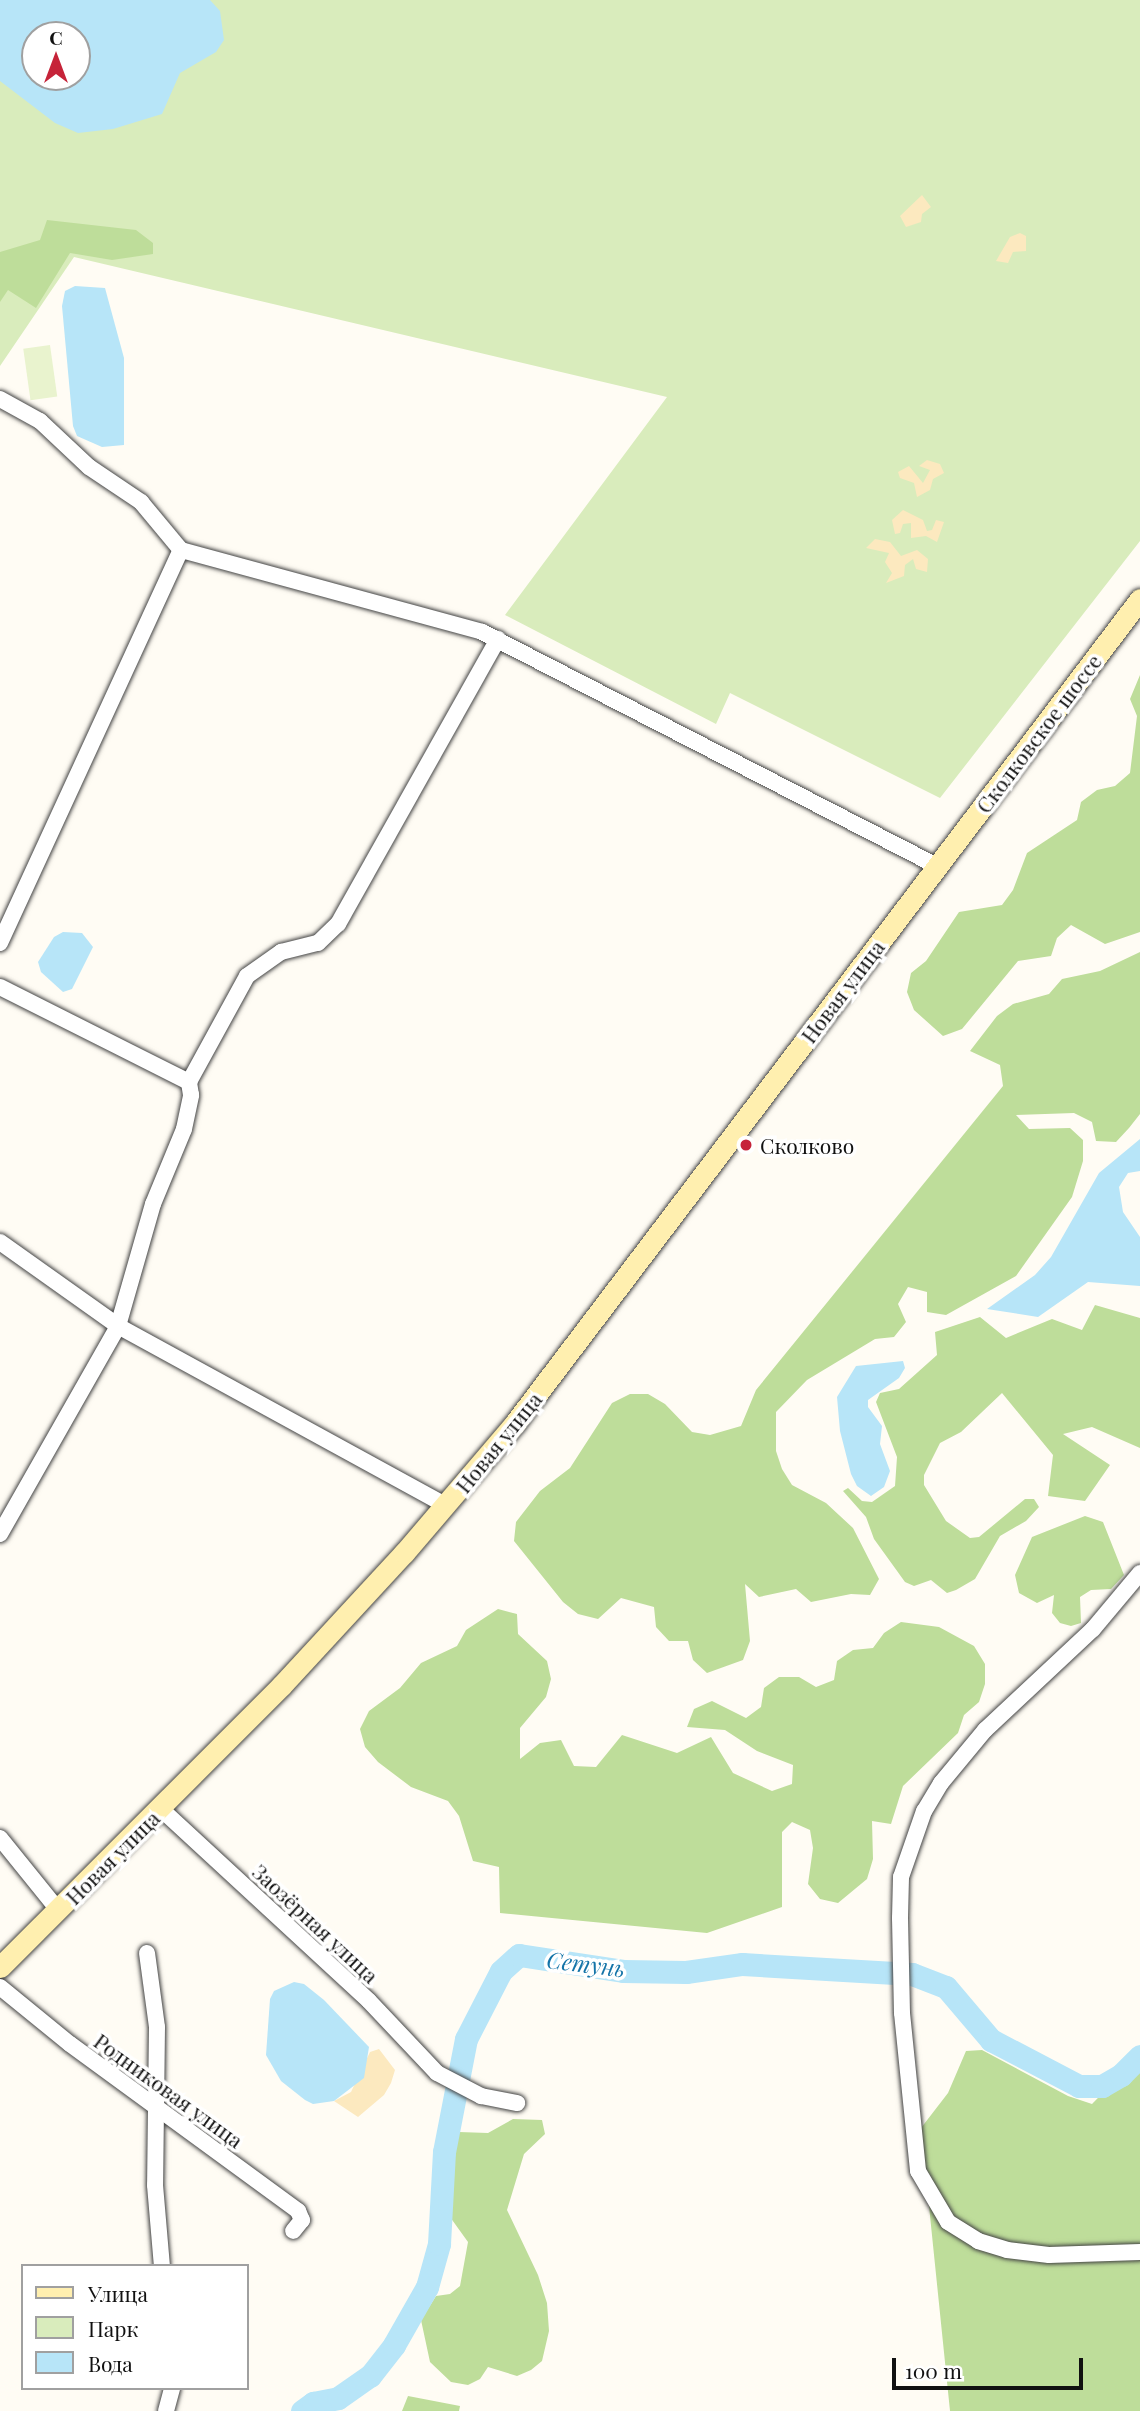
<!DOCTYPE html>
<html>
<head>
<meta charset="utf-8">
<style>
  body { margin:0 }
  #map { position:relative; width:1140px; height:2411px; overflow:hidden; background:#fffcf4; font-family:"Playfair Display",serif }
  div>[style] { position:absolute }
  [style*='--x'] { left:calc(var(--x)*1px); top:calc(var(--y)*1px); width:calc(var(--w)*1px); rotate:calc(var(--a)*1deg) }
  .green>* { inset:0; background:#d9ecbc }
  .forest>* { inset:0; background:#bedd9a }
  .sand>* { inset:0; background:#fce9bf }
  .pitch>* { inset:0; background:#e9f3ce; transform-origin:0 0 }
  .water>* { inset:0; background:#b7e5f8 }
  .river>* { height:23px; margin:-11.5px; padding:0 11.5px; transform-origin:11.5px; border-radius:11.5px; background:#b7e5f8 }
  .roads { filter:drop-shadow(0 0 2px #444) drop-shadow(0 0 2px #444) }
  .street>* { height:16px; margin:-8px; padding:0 8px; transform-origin:8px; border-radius:8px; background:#fff }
  .secondary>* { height:21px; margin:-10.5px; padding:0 10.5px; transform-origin:10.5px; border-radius:10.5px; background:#ffefaf }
  .dots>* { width:19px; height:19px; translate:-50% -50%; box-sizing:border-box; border:4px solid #fff; border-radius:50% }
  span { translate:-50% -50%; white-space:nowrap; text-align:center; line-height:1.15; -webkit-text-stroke:7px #fff; paint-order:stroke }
  .street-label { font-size:21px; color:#111 }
  .poi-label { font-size:21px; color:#111 }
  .left { translate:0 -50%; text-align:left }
  .water-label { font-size:23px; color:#1474a8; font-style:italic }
  .legend { position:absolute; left:21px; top:2264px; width:228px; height:126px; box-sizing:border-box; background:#fff; border:2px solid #a0a0a0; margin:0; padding:9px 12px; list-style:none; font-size:21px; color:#111 }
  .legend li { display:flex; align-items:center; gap:14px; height:35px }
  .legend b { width:35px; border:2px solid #a0a0a0 }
  .north { position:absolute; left:21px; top:21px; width:70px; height:70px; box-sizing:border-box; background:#fff; border:2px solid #a0a0a0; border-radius:50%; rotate:0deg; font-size:19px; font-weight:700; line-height:28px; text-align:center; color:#111 }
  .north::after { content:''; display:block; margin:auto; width:24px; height:32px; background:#c62339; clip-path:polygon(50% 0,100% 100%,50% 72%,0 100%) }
  .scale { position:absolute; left:892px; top:2358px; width:191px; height:32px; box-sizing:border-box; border:4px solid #111; border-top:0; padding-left:9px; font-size:21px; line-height:24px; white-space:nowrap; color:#111; -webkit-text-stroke:5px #fff; paint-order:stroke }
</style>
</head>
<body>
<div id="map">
  <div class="green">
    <div style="clip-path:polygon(evenodd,0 0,1140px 0,1140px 541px,940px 798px,730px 693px,716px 724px,505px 615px,667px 397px,74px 257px,0 366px,0 0,35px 35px,77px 35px,77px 77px,35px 77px,35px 35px)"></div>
  </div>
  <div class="forest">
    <div style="clip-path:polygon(47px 220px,136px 230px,153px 243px,153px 254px,112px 260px,70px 253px,36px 308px,8px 290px,0 302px,0 252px,40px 240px)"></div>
    <div style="clip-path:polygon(1140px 675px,1140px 932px,1105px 944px,1071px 925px,1057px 938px,1051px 956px,1018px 961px,962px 1029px,943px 1036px,914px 1010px,907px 992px,911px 973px,926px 961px,959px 912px,1002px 905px,1013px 890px,1027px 853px,1077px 820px,1081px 802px,1097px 790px,1115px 786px,1130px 773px,1137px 716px,1130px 699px)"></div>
    <div style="clip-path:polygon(1140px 952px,1140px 1114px,1129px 1128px,1116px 1142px,1096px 1141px,1092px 1122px,1074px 1113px,1016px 1115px,1029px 1129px,1070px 1128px,1083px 1140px,1083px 1161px,1072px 1197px,1016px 1276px,946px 1315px,927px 1312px,927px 1292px,908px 1287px,898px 1304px,906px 1322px,894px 1337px,875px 1339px,807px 1380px,776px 1412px,776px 1451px,782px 1469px,792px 1485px,826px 1503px,853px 1528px,879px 1579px,870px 1595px,851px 1594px,811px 1602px,796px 1589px,759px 1597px,745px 1584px,750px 1641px,743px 1660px,707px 1673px,693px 1660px,688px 1641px,669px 1641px,656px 1627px,654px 1607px,621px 1598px,598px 1619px,578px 1614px,563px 1602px,514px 1541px,516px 1522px,540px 1491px,570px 1468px,612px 1403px,630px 1394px,648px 1394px,665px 1404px,692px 1432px,710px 1435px,741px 1426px,756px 1390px,1003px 1086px,1000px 1065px,970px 1051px,997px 1016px,1013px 1004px,1049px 994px,1062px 979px,1100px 971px)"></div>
    <div style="clip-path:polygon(1095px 1305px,1140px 1318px,1140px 1448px,1092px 1427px,1063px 1434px,1110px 1465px,1085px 1501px,1048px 1496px,1053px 1455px,1002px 1393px,961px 1432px,940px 1443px,924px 1475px,924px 1485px,946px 1521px,970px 1538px,979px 1537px,1025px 1499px,1034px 1499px,1039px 1507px,1026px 1521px,1000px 1536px,975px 1579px,956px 1590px,947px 1593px,931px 1580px,914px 1586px,905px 1582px,874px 1539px,866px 1517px,843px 1491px,848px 1488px,862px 1501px,872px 1502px,895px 1486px,897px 1457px,876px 1402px,880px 1393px,899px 1389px,937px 1355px,935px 1332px,980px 1317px,1006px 1338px,1052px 1319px,1082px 1330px)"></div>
    <div style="clip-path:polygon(1085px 1516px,1103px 1522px,1124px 1575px,1111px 1589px,1091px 1590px,1080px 1597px,1081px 1623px,1071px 1626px,1060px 1623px,1052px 1613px,1054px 1595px,1037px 1603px,1019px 1593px,1015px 1575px,1032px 1537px)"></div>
    <div style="clip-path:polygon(498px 1609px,517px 1614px,518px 1634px,547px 1661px,551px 1679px,546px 1697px,520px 1728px,520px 1759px,540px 1743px,561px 1740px,574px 1766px,596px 1767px,622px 1735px,677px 1753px,711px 1737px,733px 1773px,772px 1791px,792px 1784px,793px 1765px,757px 1751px,725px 1730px,687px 1727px,694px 1709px,712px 1701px,746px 1718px,761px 1707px,764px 1688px,779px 1677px,799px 1677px,816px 1687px,834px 1680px,837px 1661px,853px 1650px,873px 1648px,884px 1633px,901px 1622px,939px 1627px,974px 1646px,985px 1664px,985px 1684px,979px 1702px,964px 1715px,958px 1733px,903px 1786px,891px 1824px,872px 1821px,873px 1859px,867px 1879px,838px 1903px,820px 1899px,808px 1884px,813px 1848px,810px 1830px,792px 1822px,782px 1832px,782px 1907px,707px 1933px,500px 1913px,499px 1867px,473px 1861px,459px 1816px,448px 1801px,411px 1787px,378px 1762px,365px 1747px,360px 1729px,369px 1711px,400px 1688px,421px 1663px,457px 1646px,466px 1630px)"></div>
    <div style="clip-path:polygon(982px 2050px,1068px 2096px,1092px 2104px,1140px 2055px,1140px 2411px,950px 2411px,921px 2128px,948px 2093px,966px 2051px)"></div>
    <div style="clip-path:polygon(513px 2119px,542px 2120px,545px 2134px,524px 2154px,507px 2210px,538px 2275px,547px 2303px,549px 2331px,542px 2361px,531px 2370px,517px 2376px,488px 2367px,480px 2379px,468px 2385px,451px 2382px,430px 2362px,421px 2320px,436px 2296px,450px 2294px,460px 2286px,468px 2242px,450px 2217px,447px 2202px,451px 2144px,459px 2132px,488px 2133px)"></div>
    <div style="clip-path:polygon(408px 2396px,460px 2406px,459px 2411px,402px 2411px)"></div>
  </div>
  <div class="sand">
    <div style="clip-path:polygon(922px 195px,931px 207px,922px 214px,921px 222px,906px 227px,900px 216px)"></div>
    <div style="clip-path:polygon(1020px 233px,1026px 236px,1026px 251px,1013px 252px,1008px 263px,996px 261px,1010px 237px)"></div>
    <div style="clip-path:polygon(927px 460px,940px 464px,944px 473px,933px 479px,930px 490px,917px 497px,914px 483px,900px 478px,898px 472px,909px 466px,923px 483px,930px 470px,919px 466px)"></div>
    <div style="clip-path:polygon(903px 510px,923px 520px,927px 531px,932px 530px,936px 520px,944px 522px,937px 542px,926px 536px,911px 538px,911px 523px,903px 524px,900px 533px,895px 534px,892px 520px)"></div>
    <div style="clip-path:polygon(875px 539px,890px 542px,901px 556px,917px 550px,928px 559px,927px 572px,916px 569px,913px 559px,905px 565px,904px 576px,886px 583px,892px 573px,885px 562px,889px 553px,866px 548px)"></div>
    <div style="clip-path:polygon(379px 2049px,395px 2070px,391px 2083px,384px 2095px,358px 2117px,334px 2101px,351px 2092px,370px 2052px)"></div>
  </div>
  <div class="pitch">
    <div style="left:50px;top:345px;width:52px;height:27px;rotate:82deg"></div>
  </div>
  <div class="water">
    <div style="clip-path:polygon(evenodd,0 0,210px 0,220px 11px,224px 40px,216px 52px,180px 73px,162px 114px,113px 129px,78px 133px,55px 123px,0 81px,0 0,77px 35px,77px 77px,35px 77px,35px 35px,77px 35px)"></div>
    <div style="clip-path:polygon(75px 286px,105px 288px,124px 358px,124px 445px,102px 447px,77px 436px,73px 426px,62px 306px,65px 291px)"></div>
    <div style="clip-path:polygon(63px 932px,82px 933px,93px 947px,72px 989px,63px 992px,41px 972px,38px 962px,54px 937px)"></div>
    <div style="clip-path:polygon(1140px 1139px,1140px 1171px,1128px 1173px,1119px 1187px,1123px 1212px,1140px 1237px,1140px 1286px,1088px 1282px,1038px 1317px,987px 1309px,1035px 1275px,1051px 1257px,1099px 1173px)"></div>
    <div style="clip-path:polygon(903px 1361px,905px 1368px,899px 1378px,868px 1400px,868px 1407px,882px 1426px,880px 1444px,890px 1471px,884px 1487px,871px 1496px,857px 1486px,851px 1474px,840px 1431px,837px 1397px,856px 1366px)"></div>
    <div style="clip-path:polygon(294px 1982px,304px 1984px,324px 2000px,369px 2047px,364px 2078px,334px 2101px,313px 2104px,305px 2100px,281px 2081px,266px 2055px,270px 1999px,274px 1991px)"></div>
  </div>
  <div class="river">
    <div style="--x:302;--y:2411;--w:14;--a:-36"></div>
    <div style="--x:313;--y:2403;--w:25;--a:-11"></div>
    <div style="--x:338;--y:2398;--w:39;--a:-35"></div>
    <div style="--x:370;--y:2376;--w:39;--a:-52"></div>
    <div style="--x:394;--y:2345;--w:67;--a:-60.4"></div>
    <div style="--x:427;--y:2287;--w:45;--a:-74.4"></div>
    <div style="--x:439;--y:2244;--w:92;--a:-86.9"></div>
    <div style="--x:444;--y:2152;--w:115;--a:-79"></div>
    <div style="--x:466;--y:2039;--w:76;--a:-62.8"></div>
    <div style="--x:501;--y:1971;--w:24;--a:-42"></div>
    <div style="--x:519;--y:1955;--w:105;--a:8.7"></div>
    <div style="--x:623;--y:1971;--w:63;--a:0.9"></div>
    <div style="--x:686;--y:1972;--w:57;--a:-8.1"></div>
    <div style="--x:742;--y:1964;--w:170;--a:3.4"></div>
    <div style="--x:912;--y:1974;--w:36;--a:21"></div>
    <div style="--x:946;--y:1987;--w:70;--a:49.7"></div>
    <div style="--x:991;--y:2040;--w:99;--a:27.6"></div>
    <div style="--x:1079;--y:2086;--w:23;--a:0"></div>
    <div style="--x:1102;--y:2086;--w:22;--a:-30"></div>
    <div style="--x:1121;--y:2075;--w:27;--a:-45"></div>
  </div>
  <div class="roads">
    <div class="street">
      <div style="--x:0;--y:399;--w:46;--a:28.8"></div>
      <div style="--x:40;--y:421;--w:67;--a:43.2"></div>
      <div style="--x:89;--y:467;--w:63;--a:33.9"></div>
      <div style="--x:141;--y:502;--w:62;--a:50.2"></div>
      <div style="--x:181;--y:550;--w:312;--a:15.2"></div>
      <div style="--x:482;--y:632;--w:512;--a:27.22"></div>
      <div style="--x:0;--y:943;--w:433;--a:-65.3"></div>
      <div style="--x:0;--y:987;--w:212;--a:26.7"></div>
      <div style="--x:189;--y:1082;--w:121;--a:-61.3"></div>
      <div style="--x:247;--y:976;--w:42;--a:-35.2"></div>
      <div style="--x:281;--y:952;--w:38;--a:-14"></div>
      <div style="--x:318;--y:943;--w:28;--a:-44"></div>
      <div style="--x:338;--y:924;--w:327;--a:-60.7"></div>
      <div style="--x:0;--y:1242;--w:145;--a:35.4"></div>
      <div style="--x:118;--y:1326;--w:375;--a:28.7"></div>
      <div style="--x:0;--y:1534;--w:239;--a:-60.4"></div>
      <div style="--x:118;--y:1326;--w:127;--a:-74"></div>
      <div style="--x:153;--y:1204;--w:81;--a:-67.5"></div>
      <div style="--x:184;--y:1129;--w:35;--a:-78"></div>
      <div style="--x:191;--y:1095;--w:13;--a:-99"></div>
      <div style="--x:1140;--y:1573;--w:73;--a:130"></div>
      <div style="--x:1093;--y:1629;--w:148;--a:136.9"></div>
      <div style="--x:985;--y:1730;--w:69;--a:129.7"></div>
      <div style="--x:941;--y:1783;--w:33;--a:121"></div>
      <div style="--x:924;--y:1811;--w:70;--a:109.2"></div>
      <div style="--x:901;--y:1877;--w:41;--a:91.4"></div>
      <div style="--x:900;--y:1918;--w:95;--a:88.8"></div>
      <div style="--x:902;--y:2013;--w:159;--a:84.2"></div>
      <div style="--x:918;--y:2171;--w:59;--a:59.5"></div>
      <div style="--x:948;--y:2222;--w:36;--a:32"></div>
      <div style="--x:978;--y:2241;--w:30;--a:17"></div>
      <div style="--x:1007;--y:2250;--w:42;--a:6.8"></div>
      <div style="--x:1049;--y:2255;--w:91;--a:-1.9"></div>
      <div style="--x:160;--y:1808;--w:284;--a:42.7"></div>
      <div style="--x:369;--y:2001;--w:99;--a:46.6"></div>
      <div style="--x:437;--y:2073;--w:50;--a:27.6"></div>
      <div style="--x:481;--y:2096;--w:37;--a:11"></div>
      <div style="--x:0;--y:1838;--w:92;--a:51.1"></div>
      <div style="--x:147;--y:1953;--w:75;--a:82.3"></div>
      <div style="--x:157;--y:2027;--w:158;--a:90.7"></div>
      <div style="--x:155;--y:2185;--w:81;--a:85.1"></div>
      <div style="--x:0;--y:1987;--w:90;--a:39.2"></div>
      <div style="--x:70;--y:2044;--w:283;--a:36.2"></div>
      <div style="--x:298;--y:2211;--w:10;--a:66"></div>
      <div style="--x:302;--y:2220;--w:14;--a:129"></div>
      <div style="--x:166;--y:2411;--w:24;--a:-75"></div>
    </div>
    <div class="secondary">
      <div style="--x:0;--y:1967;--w:399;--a:-45"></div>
      <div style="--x:282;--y:1685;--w:180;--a:-47.3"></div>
      <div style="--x:404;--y:1553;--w:171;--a:-49.5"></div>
      <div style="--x:515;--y:1423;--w:1034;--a:-52.82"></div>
    </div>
  </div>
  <div class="dots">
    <div style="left:746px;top:1145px;background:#c62339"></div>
  </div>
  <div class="street-label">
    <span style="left:1038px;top:733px;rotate:-53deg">Сколковское шоссе</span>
    <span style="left:842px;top:991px;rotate:-53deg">Новая улица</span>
    <span style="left:498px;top:1442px;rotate:-51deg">Новая улица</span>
    <span style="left:112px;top:1857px;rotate:-45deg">Новая улица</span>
    <span style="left:316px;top:1923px;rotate:43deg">Заозёрная улица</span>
    <span style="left:169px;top:2090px;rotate:36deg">Родниковая улица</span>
  </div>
  <div class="poi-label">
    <span class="left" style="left:760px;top:1145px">Сколково</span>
  </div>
  <div class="water-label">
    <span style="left:586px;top:1964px;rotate:7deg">Сетунь</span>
  </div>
  <ul class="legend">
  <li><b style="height:9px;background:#ffefaf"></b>Улица</li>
  <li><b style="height:19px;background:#d9ecbc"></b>Парк</li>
  <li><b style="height:19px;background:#b7e5f8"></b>Вода</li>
  </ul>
  <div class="north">С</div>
  <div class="scale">100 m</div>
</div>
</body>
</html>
